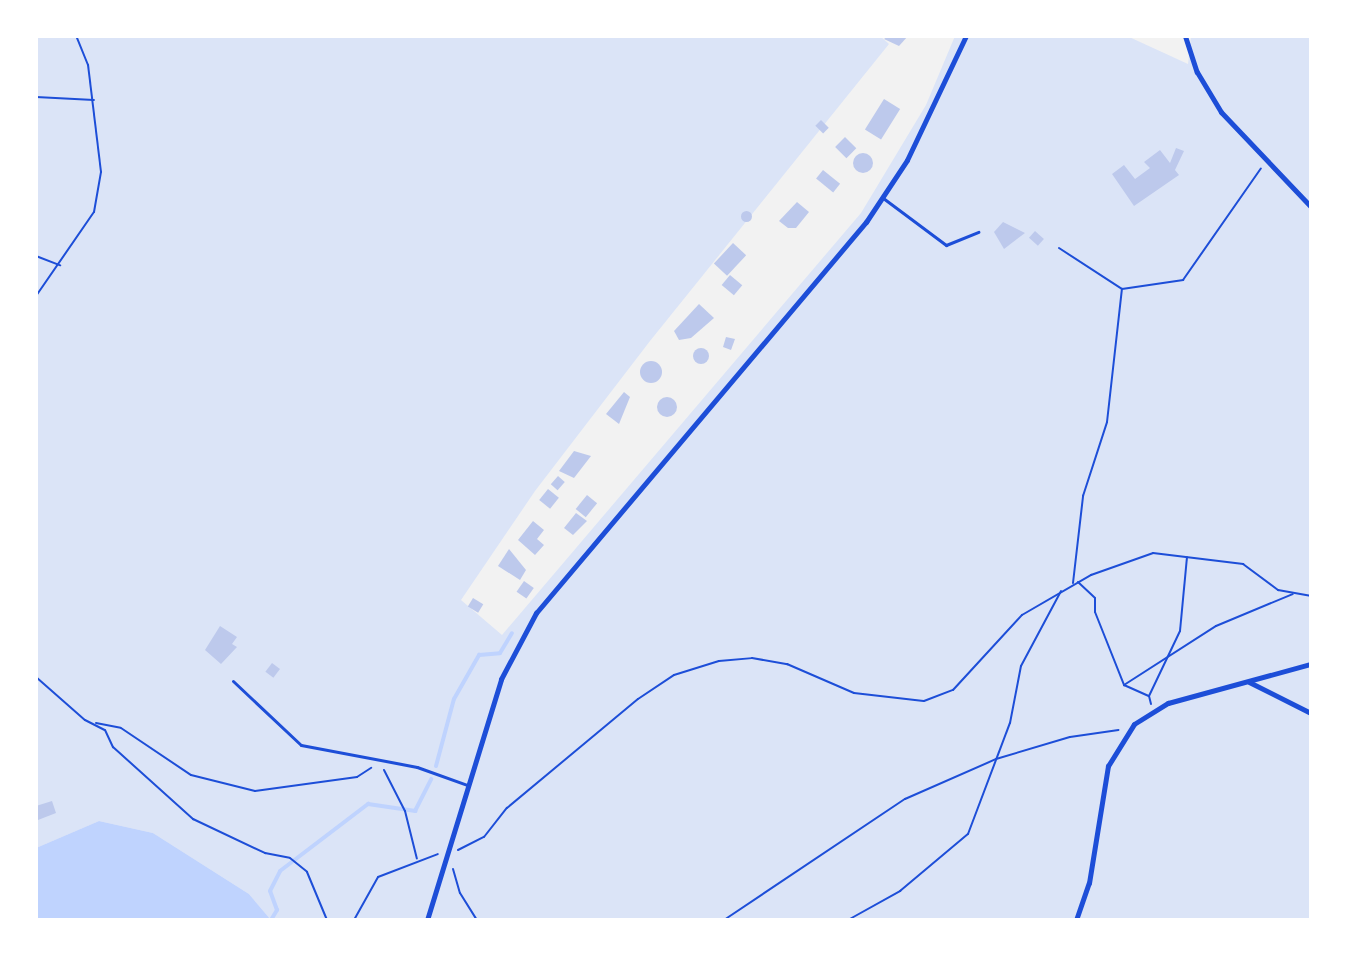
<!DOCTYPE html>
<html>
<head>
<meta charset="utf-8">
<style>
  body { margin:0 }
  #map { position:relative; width:1347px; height:956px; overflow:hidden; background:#f2f2f2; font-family:Poppins,sans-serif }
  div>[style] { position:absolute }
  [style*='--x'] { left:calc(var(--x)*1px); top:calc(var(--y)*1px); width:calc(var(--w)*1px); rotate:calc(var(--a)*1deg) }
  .green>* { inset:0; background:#dbe4f7 }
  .water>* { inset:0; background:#bfd3fe }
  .stream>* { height:4px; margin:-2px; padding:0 2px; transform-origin:2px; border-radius:2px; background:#bfd3fe }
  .building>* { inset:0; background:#bdc9ec; transform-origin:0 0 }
  .round { border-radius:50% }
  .path>* { height:2px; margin:-1px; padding:0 1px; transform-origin:1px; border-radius:1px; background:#1d4ed8 }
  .service>* { height:3px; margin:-1.5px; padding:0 1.5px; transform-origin:1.5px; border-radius:1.5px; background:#1d4ed8 }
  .minor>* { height:5px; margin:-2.5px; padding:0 2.5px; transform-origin:2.5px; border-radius:2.5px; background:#1d4ed8 }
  span { translate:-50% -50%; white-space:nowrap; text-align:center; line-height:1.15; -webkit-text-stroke:4.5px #fff; paint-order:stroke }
  .frame { position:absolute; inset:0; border:38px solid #fff; pointer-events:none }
</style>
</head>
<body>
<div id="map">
  <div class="green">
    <div style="clip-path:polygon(36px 36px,880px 36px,889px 44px,650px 341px,535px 491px,461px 600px,502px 635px,861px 213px,926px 105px,955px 36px,1127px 36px,1188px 64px,1191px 36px,1311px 36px,1311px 920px,271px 920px,249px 894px,153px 833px,99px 821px,36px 848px)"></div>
  </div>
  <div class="water">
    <div style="clip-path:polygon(99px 821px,153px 833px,249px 894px,271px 920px,36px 920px,36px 848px)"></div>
  </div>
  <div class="stream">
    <div style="--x:436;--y:766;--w:69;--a:-75"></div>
    <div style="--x:454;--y:699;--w:51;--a:-60.4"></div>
    <div style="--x:479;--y:655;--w:21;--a:-5"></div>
    <div style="--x:500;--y:653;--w:23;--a:-59"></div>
    <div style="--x:271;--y:920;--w:12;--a:-59"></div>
    <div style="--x:277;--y:910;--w:20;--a:-110"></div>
    <div style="--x:270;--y:891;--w:22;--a:-63"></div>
    <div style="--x:280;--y:871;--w:111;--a:-37.3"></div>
    <div style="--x:368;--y:804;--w:48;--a:8.5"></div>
    <div style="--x:415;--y:811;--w:36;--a:-63"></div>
  </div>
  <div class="building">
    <div style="clip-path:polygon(888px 36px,908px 36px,899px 46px,884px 39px)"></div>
    <div style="left:884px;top:99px;width:19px;height:36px;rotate:32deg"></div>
    <div style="left:821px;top:120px;width:11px;height:8px;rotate:45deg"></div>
    <div style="left:845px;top:137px;width:16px;height:14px;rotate:45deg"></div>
    <div style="clip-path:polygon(1176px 148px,1184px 151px,1175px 170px,1179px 175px,1134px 206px,1112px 174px,1124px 165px,1135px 179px,1150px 168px,1144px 162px,1160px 150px,1170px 163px)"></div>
    <div class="round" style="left:853px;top:153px;width:20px;height:20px"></div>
    <div style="left:823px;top:170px;width:22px;height:11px;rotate:39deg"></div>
    <div style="clip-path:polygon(797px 202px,809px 212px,796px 228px,788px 228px,779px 221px)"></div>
    <div class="round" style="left:740.5px;top:210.5px;width:11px;height:11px"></div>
    <div style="clip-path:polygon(1003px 222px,1025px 233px,1004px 249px,994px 232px)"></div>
    <div style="left:1035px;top:231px;width:12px;height:9px;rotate:42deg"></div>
    <div style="left:733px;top:243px;width:18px;height:28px;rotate:43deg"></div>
    <div style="left:730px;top:275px;width:16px;height:13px;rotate:40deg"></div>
    <div style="clip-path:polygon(699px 304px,714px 318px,691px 338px,679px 340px,674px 331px)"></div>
    <div style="clip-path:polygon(726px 337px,735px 339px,731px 350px,723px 347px)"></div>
    <div class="round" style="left:693px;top:348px;width:16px;height:16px"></div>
    <div class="round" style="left:640px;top:361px;width:22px;height:22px"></div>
    <div style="clip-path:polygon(624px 392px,630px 397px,619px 424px,606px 414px)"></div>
    <div class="round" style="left:657px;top:397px;width:20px;height:20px"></div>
    <div style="clip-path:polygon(574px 451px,591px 456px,574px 478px,559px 471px)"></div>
    <div style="left:558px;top:476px;width:9px;height:11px;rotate:41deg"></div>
    <div style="left:548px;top:489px;width:14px;height:14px;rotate:39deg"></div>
    <div style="left:587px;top:495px;width:13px;height:18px;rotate:39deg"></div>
    <div style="clip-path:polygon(576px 513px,587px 521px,573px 535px,564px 528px)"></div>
    <div style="clip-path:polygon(533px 521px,544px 530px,537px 539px,544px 545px,535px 555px,518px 540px)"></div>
    <div style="clip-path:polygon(509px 549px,526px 570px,520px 580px,498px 566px)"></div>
    <div style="left:524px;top:581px;width:12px;height:13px;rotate:35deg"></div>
    <div style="left:473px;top:598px;width:12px;height:10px;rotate:31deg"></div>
    <div style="clip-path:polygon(220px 626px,237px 637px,232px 644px,237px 647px,221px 664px,205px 650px)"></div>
    <div style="left:272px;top:663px;width:10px;height:11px;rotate:37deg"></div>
    <div style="clip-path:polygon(52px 801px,56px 813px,38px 820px,36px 806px)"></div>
  </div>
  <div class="path">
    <div style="--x:36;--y:97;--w:58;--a:3"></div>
    <div style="--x:1059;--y:248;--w:75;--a:33.1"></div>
    <div style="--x:36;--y:256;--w:26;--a:21"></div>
    <div style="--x:36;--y:296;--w:102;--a:-55.4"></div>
    <div style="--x:94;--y:212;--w:41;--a:-80.1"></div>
    <div style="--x:101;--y:172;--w:108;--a:-96.9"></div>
    <div style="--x:88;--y:65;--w:31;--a:-112"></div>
    <div style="--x:1078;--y:582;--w:23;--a:43"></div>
    <div style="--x:1095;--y:598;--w:14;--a:90"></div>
    <div style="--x:1095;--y:612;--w:79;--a:68.3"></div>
    <div style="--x:1124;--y:685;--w:27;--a:24"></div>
    <div style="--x:1073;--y:583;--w:88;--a:-83.4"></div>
    <div style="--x:1083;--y:496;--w:78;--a:-72"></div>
    <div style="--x:1107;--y:422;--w:134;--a:-83.6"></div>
    <div style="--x:1122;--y:289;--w:62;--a:-8.4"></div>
    <div style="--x:1183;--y:280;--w:136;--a:-55.1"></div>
    <div style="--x:36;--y:677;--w:65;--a:41.3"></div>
    <div style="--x:85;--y:720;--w:22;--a:27"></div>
    <div style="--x:105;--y:730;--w:19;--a:65"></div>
    <div style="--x:113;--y:747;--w:108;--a:42"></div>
    <div style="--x:193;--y:819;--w:80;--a:25.3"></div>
    <div style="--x:265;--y:853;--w:25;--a:11"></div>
    <div style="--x:290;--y:858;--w:22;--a:39"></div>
    <div style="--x:307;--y:872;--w:52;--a:67.4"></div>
    <div style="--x:1124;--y:685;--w:109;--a:-32.7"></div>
    <div style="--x:1216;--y:626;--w:83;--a:-22.6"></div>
    <div style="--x:1151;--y:704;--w:8;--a:-104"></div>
    <div style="--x:1149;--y:696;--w:72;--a:-64.5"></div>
    <div style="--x:1180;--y:631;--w:74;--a:-84.6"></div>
    <div style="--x:96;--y:723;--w:25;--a:11"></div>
    <div style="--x:121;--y:728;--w:84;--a:33.9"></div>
    <div style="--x:191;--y:775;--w:66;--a:14"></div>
    <div style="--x:255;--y:791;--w:103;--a:-7.8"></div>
    <div style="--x:357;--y:777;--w:17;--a:-33"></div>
    <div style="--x:384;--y:770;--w:46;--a:62.9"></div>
    <div style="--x:405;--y:811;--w:49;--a:76"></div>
    <div style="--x:458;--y:850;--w:29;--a:-27"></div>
    <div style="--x:484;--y:837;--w:37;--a:-52"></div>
    <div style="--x:507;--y:808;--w:170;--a:-39.8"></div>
    <div style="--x:638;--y:699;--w:43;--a:-33.7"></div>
    <div style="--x:674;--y:675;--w:47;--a:-17.3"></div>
    <div style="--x:719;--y:661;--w:33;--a:-5"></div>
    <div style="--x:752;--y:658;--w:36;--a:10"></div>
    <div style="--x:787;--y:664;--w:73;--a:23.4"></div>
    <div style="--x:854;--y:693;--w:70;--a:6.5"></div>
    <div style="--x:924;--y:701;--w:31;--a:-21"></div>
    <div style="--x:953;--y:690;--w:102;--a:-47.4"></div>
    <div style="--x:1022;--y:615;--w:80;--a:-30.1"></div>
    <div style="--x:1091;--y:575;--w:66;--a:-19.5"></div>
    <div style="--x:1153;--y:553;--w:91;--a:7"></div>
    <div style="--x:1243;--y:564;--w:44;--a:36.6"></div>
    <div style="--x:1278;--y:590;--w:34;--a:10"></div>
    <div style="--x:453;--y:869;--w:25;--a:74"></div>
    <div style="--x:460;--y:893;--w:32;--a:58"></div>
    <div style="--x:354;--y:920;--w:49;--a:-60.8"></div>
    <div style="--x:378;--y:877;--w:64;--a:-21"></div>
    <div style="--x:724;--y:920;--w:218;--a:-33.8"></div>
    <div style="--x:905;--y:799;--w:99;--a:-23.7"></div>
    <div style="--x:996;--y:759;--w:77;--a:-16.6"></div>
    <div style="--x:1070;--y:737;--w:49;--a:-8.3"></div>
    <div style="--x:848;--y:920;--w:60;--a:-29.1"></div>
    <div style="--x:900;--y:891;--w:89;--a:-40"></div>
    <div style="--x:968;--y:834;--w:119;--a:-69.3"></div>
    <div style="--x:1010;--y:723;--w:58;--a:-79.1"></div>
    <div style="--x:1021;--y:666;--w:85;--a:-61.9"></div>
  </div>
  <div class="service">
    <div style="--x:883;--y:198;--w:79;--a:36.7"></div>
    <div style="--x:946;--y:245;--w:35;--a:-22"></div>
    <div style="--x:233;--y:681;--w:93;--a:43.3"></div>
    <div style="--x:301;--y:745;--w:118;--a:10.7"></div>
    <div style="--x:417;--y:767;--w:53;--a:19.8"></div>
  </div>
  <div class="minor">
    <div style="--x:1185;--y:36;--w:38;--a:72"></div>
    <div style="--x:1197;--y:72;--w:47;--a:59"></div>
    <div style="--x:1221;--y:112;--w:131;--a:46.5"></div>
    <div style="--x:1249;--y:682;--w:69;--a:26.6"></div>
    <div style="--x:427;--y:920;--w:252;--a:-72.9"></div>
    <div style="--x:501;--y:679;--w:75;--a:-62.1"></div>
    <div style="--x:536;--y:613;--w:512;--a:-49.84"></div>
    <div style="--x:866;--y:222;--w:74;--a:-56.5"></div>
    <div style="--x:907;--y:160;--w:137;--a:-64.6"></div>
    <div style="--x:1076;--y:920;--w:39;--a:-71"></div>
    <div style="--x:1089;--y:883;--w:119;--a:-80.8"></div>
    <div style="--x:1108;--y:766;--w:49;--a:-58.2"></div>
    <div style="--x:1134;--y:724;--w:40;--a:-32"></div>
    <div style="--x:1168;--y:703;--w:148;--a:-15.3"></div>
  </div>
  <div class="frame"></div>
</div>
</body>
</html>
